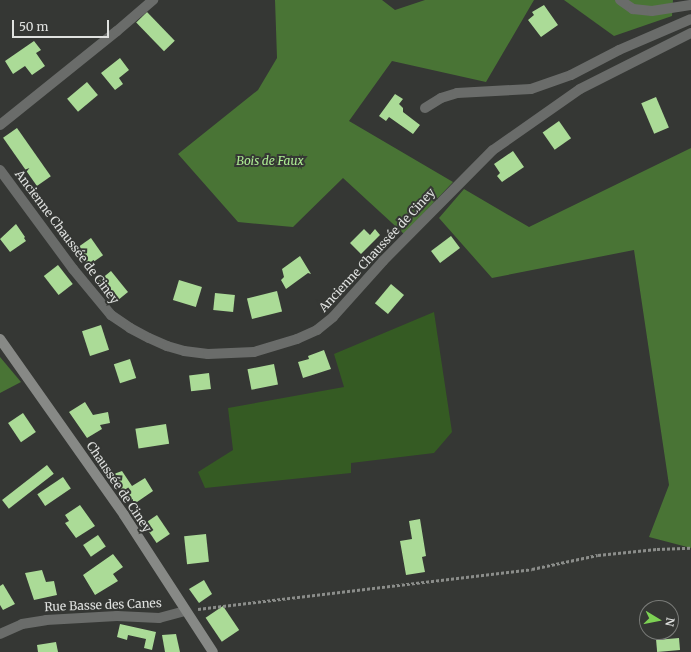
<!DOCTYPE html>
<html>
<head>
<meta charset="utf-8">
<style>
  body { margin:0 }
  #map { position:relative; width:691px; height:652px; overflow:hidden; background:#353734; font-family:Merriweather,serif }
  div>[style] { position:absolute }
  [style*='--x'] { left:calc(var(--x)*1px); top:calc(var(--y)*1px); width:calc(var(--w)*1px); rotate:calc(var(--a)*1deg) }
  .green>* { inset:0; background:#355b23 }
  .forest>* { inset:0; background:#497435 }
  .building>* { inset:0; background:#abdb97; transform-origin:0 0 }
  .path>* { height:2.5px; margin-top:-1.25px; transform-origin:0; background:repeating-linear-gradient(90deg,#8b8d8a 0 3px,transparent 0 5px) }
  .street>* { height:10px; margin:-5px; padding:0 5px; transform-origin:5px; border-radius:5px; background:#6a6c6a }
  .secondary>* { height:10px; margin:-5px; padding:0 5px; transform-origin:5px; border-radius:5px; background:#878986 }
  span { translate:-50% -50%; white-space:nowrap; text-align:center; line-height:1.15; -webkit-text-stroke:4px #353734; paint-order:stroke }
  .park-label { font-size:12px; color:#adec93; font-style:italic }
  .street-label { font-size:12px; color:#dfe1df }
  .north { position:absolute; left:639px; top:600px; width:40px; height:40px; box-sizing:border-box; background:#353734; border:1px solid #797b78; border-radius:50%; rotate:100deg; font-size:11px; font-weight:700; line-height:16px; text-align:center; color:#dfe1df }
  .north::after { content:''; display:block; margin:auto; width:14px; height:18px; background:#7dd154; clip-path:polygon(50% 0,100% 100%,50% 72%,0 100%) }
  .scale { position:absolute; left:12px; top:20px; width:97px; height:18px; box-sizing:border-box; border:2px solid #dfe1df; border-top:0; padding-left:5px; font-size:12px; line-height:14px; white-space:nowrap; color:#dfe1df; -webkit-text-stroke:3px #353734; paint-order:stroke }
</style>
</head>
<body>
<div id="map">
  <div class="green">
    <div style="clip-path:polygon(434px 312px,452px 432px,434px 453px,351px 463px,351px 473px,205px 488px,198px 472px,233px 450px,228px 408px,344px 387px,334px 354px)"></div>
  </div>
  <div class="forest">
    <div style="clip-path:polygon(275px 0,382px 0,395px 10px,425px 0,534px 0,486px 82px,392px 61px,349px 121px,453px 182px,404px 234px,343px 178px,293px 227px,238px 222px,178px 154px,258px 90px,277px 58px)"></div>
    <div style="clip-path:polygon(564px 0,673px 0,672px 16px,614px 36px)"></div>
    <div style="clip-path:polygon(691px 148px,691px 548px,649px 537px,669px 485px,634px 250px,492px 278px,439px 218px,464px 189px,529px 227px)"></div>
    <div style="clip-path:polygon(0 357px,21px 382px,0 393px)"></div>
  </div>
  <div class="building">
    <div style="clip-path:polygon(544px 5px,558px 25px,541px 37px,528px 20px,534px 15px,532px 12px)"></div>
    <div style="left:147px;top:12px;width:40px;height:15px;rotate:46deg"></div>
    <div style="clip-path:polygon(34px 41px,41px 50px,36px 53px,45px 66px,32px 75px,25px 66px,13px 74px,5px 61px)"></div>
    <div style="clip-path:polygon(120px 58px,129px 70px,119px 78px,123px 84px,115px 90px,101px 73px)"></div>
    <div style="left:87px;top:82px;width:17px;height:26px;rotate:50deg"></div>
    <div style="clip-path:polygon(395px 94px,403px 99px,399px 104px,403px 108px,403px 112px,420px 125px,413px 134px,389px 117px,386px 121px,379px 116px)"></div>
    <div style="left:656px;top:97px;width:33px;height:16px;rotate:67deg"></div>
    <div style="left:559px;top:121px;width:21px;height:20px;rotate:55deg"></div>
    <div style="left:17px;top:128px;width:59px;height:17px;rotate:55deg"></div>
    <div style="clip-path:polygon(513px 151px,524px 167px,502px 182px,497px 176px,500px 173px,494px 164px)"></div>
    <div style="clip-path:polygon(16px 224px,25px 237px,24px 238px,26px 241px,10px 252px,0 239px)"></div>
    <div style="clip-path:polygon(364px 229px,370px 235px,375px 229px,380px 235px,361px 254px,350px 243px)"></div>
    <div style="left:451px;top:236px;width:15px;height:25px;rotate:53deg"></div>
    <div style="left:91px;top:238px;width:21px;height:19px;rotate:55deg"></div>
    <div style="clip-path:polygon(300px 256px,311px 274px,308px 273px,286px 289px,281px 280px,284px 277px,282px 269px)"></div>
    <div style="left:58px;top:265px;width:24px;height:18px;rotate:52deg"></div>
    <div style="left:111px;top:271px;width:27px;height:19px;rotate:51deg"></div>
    <div style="left:179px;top:280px;width:24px;height:21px;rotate:17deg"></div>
    <div style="left:391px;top:284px;width:17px;height:25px;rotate:40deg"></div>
    <div style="left:277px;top:291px;width:21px;height:31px;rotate:76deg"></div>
    <div style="left:215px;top:293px;width:20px;height:17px;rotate:6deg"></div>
    <div style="left:101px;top:325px;width:26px;height:20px;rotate:72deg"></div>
    <div style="clip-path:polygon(324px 350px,331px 369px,303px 378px,298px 362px,309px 359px,308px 356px)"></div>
    <div style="left:130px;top:359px;width:20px;height:17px;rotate:72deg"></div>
    <div style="left:274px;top:364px;width:21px;height:27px;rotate:79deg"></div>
    <div style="left:209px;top:373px;width:16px;height:20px;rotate:83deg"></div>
    <div style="clip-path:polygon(85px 402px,93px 415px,108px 412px,110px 423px,100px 425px,102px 429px,87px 438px,69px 412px)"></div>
    <div style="left:23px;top:413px;width:23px;height:18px;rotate:56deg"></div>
    <div style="left:166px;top:424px;width:20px;height:31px;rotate:81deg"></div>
    <div style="left:47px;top:465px;width:11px;height:57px;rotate:52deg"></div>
    <div style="clip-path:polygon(122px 471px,132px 486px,145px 478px,153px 491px,137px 502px,133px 502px,133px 499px,129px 501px,111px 475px)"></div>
    <div style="left:63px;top:477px;width:14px;height:31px;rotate:56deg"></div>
    <div style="clip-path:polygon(80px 505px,95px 526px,76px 538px,65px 523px,69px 521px,65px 515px)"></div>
    <div style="left:157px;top:515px;width:23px;height:16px;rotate:56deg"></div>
    <div style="clip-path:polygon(420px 519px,426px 556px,422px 557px,425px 572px,406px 575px,400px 541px,412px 539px,409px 521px)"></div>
    <div style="left:206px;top:534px;width:28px;height:22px;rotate:84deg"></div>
    <div style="left:98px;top:535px;width:14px;height:18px;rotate:56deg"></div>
    <div style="clip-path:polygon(113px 554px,123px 567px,113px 574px,118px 581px,95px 595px,83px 575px)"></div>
    <div style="clip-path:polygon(42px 570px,46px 582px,54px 581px,57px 595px,34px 600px,25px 573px)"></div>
    <div style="clip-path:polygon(204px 580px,212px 594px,199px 603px,189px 589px)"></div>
    <div style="clip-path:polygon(3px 584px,15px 604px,3px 610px,0 605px,0 586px)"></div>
    <div style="left:223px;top:606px;width:29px;height:21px;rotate:56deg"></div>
    <div style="clip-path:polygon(120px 624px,156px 632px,152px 650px,144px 648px,146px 639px,128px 635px,127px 640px,117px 637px)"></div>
    <div style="clip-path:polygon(176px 634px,180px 652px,165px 652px,162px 635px)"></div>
    <div style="left:679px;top:638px;width:12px;height:23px;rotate:85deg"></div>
    <div style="clip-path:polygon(56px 642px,58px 652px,38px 652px,37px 645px)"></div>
  </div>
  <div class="path">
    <div style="--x:198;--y:609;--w:336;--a:-6.8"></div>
    <div style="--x:532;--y:569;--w:67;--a:-12"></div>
    <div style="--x:598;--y:555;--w:59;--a:-5.8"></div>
    <div style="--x:657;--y:549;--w:34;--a:-2"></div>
  </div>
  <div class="street">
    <div style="--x:620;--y:0;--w:16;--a:35"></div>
    <div style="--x:633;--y:9;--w:19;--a:6"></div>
    <div style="--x:652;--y:11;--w:39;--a:-9"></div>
    <div style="--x:425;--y:108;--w:19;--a:-32"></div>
    <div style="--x:441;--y:98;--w:17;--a:-17"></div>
    <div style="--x:457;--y:93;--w:74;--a:-3.1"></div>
    <div style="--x:531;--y:89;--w:42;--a:-19.3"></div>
    <div style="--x:571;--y:75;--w:54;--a:-27.5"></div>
    <div style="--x:619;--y:50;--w:78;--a:-23.3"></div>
    <div style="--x:0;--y:125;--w:150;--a:-38.8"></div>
    <div style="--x:117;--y:31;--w:48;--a:-40.7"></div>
    <div style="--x:0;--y:170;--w:123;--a:53.6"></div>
    <div style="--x:73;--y:269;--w:60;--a:50.4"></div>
    <div style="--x:111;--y:315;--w:23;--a:34"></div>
    <div style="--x:130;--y:328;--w:21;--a:28"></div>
    <div style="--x:149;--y:338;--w:20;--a:24"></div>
    <div style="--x:167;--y:346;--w:18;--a:16"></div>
    <div style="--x:184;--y:351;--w:24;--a:7"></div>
    <div style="--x:208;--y:354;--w:46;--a:-2.5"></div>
    <div style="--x:254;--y:352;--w:45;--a:-16.8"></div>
    <div style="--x:297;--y:339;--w:22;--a:-24"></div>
    <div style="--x:317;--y:330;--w:21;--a:-39"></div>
    <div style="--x:333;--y:317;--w:75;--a:-48.2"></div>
    <div style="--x:383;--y:261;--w:156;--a:-45.3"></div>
    <div style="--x:493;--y:150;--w:106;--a:-35"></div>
    <div style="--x:580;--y:89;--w:124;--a:-26.8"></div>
    <div style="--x:0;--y:634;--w:24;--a:-24"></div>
    <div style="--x:22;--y:624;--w:24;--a:-9"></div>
    <div style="--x:46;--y:620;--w:71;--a:-3.2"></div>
    <div style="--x:117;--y:616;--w:42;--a:2.7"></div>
    <div style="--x:159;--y:618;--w:27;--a:-15"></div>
  </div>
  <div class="secondary">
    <div style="--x:0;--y:339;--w:215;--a:54.8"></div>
    <div style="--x:124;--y:515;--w:163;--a:57"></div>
  </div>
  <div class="park-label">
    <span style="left:270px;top:161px">Bois de Faux</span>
  </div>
  <div class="street-label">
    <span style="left:67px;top:237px;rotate:53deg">Ancienne Chaussée de Ciney</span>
    <span style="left:377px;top:250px;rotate:-47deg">Ancienne Chaussée de Ciney</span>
    <span style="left:119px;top:487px;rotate:56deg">Chaussée de Ciney</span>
    <span style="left:103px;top:605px;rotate:-2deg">Rue Basse des Canes</span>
  </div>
  <div class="north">N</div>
  <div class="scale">50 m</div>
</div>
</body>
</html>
